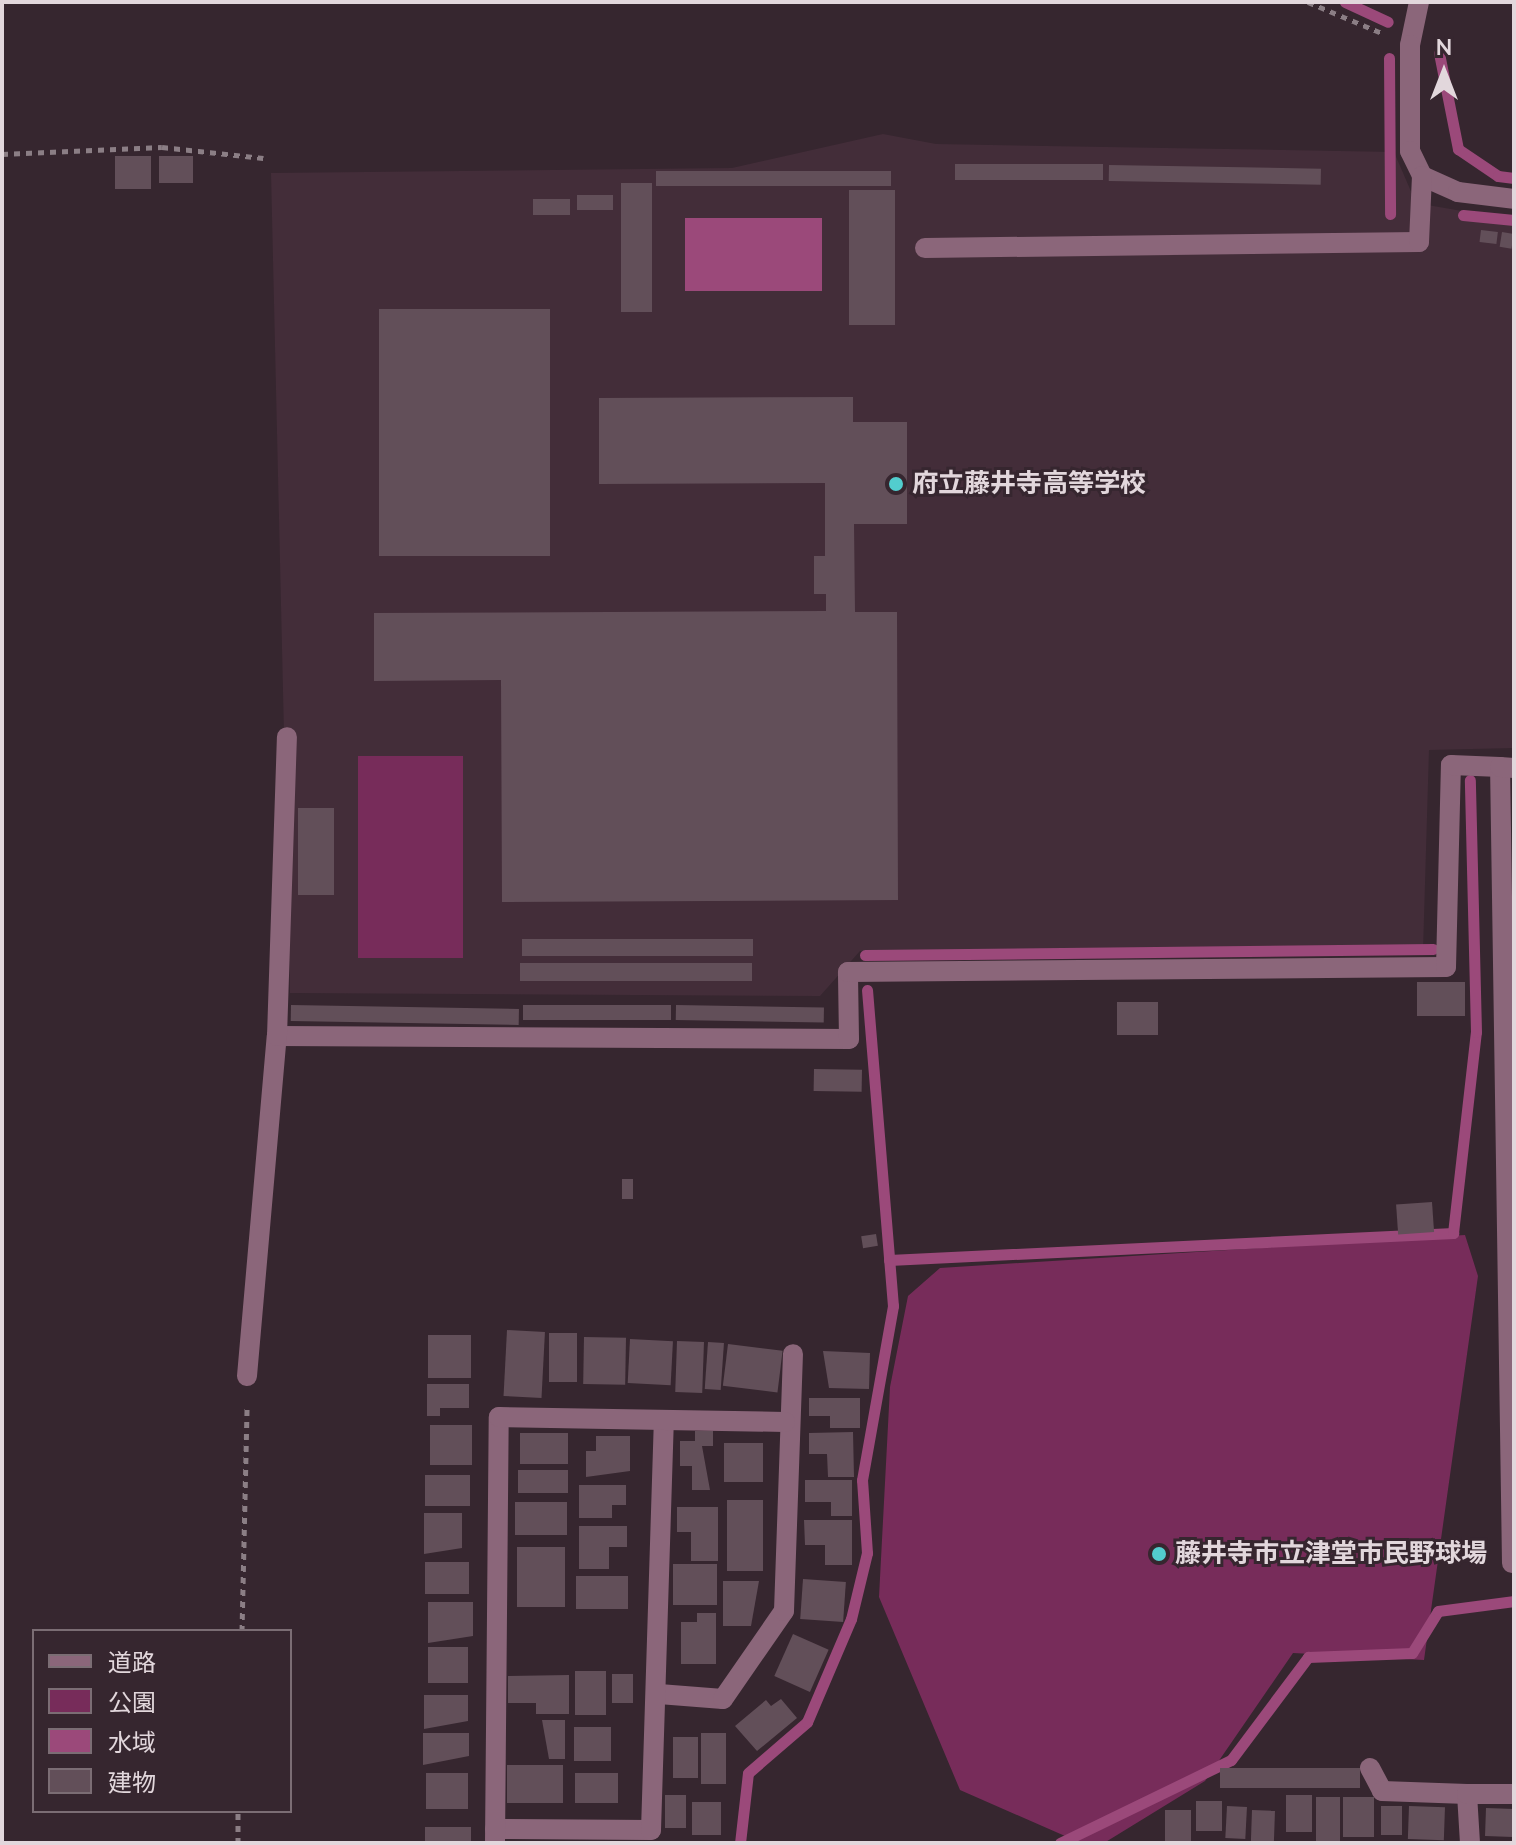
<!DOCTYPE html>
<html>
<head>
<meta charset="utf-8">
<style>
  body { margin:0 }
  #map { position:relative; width:1516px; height:1845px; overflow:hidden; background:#36262f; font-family:"Nunito Sans","Noto Sans JP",sans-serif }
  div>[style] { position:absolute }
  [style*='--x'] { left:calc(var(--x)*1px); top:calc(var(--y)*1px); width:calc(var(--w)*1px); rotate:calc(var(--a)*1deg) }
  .built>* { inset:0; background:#432d39 }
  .green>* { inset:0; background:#772c5a; transform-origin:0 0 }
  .water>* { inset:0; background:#9b497a; transform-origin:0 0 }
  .stream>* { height:11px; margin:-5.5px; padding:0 5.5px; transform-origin:5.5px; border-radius:5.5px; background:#9b497a }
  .building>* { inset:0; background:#624f59; transform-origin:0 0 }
  .path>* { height:5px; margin-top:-2.5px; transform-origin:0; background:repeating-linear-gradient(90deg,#8b7e85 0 6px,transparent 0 12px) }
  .minor>* { height:20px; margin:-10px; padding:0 10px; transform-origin:10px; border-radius:10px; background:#8b667a }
  .dots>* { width:22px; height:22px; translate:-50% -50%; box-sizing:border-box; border:4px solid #36262f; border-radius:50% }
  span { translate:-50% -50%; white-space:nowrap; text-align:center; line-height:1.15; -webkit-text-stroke:6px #36262f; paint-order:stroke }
  .poi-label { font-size:26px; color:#e2d7dc; font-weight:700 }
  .left { translate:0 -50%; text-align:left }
  .frame { position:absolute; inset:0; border:4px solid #e2d7dc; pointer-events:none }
  .legend { position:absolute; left:32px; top:1629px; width:260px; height:184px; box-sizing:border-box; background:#36262f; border:2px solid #7b6d74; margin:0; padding:10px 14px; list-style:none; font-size:24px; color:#e2d7dc }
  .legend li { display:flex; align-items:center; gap:16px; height:40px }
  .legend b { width:40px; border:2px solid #7b6d74 }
  .north { position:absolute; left:1404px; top:32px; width:80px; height:80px; -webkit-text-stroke:6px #36262f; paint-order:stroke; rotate:0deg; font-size:22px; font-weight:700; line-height:32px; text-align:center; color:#e2d7dc }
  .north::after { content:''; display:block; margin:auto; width:28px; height:36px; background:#e2d7dc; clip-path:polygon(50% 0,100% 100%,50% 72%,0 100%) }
</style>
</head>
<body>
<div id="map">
  <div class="built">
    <div style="clip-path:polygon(883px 134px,936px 144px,1394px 152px,1416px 203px,1514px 220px,1514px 748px,1429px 750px,1423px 951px,860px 951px,820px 996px,290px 993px,271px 173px,732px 168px)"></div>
  </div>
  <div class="green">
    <div style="left:358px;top:756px;width:105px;height:202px"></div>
    <div style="clip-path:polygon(1465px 1235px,1478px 1276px,1424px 1660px,1293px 1653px,1205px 1781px,1104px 1843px,1081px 1843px,960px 1790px,879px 1597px,890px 1387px,908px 1296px,940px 1268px)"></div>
  </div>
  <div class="water">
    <div style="left:685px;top:218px;width:137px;height:73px"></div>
  </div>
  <div class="stream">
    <div style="--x:1345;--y:2;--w:47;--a:24.9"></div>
    <div style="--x:1439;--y:53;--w:98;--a:78.8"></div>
    <div style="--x:1458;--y:149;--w:48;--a:34"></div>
    <div style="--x:1498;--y:176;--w:16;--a:7"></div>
    <div style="--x:1389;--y:58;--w:156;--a:89.6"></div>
    <div style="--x:1463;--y:215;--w:51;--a:5.6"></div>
    <div style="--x:865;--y:955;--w:568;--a:-0.61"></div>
    <div style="--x:889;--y:1260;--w:565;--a:-2.74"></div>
    <div style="--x:1453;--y:1233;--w:202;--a:-83.5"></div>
    <div style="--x:1476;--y:1032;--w:252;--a:-91.4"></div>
    <div style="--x:740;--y:1843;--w:70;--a:-83.5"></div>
    <div style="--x:748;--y:1773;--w:78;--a:-40.8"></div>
    <div style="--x:807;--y:1722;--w:112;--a:-66.9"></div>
    <div style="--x:851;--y:1619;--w:68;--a:-76.4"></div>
    <div style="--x:867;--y:1553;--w:73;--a:-93.9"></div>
    <div style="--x:862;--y:1480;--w:177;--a:-79.9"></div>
    <div style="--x:893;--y:1306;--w:317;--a:-94.7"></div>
    <div style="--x:1060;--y:1843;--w:190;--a:-25.9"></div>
    <div style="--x:1231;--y:1760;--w:129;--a:-53.2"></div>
    <div style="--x:1308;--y:1657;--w:104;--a:-2.2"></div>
    <div style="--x:1412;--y:1653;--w:49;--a:-58.2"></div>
    <div style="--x:1438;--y:1611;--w:77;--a:-7.5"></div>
  </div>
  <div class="building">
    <div style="left:115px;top:156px;width:36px;height:33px"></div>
    <div style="left:159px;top:156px;width:34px;height:27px"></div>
    <div style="left:955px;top:164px;width:148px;height:16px"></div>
    <div style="left:1109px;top:165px;width:212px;height:16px;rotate:1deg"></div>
    <div style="left:656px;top:171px;width:235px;height:15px"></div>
    <div style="left:621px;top:183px;width:31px;height:129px"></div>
    <div style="left:849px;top:190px;width:46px;height:135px"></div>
    <div style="left:613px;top:195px;width:15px;height:36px;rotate:90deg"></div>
    <div style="left:533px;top:199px;width:37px;height:16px"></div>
    <div style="left:1481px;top:230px;width:17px;height:12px;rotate:7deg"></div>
    <div style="left:1502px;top:232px;width:12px;height:15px;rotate:9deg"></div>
    <div style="left:550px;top:309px;width:247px;height:171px;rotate:90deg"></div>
    <div style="clip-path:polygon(853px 397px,853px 422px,907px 422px,907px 524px,854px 524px,855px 612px,897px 612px,898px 900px,502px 902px,501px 680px,374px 681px,374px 613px,826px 611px,826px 594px,814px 594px,814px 556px,825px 556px,825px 483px,599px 484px,599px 398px)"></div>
    <div style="left:298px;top:808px;width:36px;height:87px"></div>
    <div style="left:522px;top:939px;width:231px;height:17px"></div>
    <div style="left:520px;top:963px;width:232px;height:18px"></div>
    <div style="left:1465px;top:982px;width:34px;height:48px;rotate:90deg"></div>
    <div style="left:1117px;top:1002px;width:41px;height:33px"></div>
    <div style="left:291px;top:1005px;width:228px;height:16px;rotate:1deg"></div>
    <div style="left:523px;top:1005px;width:148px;height:15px"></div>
    <div style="left:676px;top:1005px;width:148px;height:15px;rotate:1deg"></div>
    <div style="left:814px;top:1069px;width:48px;height:22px;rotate:1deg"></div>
    <div style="left:622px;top:1179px;width:11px;height:20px"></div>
    <div style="left:1432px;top:1202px;width:30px;height:36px;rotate:86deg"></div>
    <div style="left:876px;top:1234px;width:12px;height:15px;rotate:81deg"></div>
    <div style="left:507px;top:1330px;width:38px;height:66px;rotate:3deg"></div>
    <div style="left:549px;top:1333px;width:28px;height:49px"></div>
    <div style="left:428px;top:1335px;width:43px;height:43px"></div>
    <div style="left:584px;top:1337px;width:42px;height:47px;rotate:1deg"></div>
    <div style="left:630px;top:1339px;width:43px;height:44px;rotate:3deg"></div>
    <div style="left:677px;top:1341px;width:27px;height:51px;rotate:2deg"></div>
    <div style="left:708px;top:1342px;width:16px;height:47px;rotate:4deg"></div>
    <div style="left:728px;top:1344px;width:55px;height:42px;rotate:7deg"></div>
    <div style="clip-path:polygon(823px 1351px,870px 1353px,869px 1389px,829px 1388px)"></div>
    <div style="clip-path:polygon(427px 1384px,469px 1384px,469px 1408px,440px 1408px,440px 1416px,427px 1416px)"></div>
    <div style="clip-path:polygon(809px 1398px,860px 1398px,860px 1428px,830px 1428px,830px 1416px,809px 1416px)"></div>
    <div style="left:430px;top:1425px;width:42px;height:40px"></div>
    <div style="clip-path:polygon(695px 1431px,713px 1431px,713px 1446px,702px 1446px,710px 1490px,692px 1490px,692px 1466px,680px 1466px,680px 1441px,695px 1441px)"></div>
    <div style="clip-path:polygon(853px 1432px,854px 1477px,828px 1477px,827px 1454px,809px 1454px,809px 1433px)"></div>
    <div style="left:520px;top:1433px;width:48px;height:31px"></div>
    <div style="clip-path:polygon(596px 1436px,630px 1436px,630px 1471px,586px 1477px,586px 1451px,596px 1451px)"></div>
    <div style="left:724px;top:1443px;width:39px;height:39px"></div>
    <div style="left:518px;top:1470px;width:50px;height:23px"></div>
    <div style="left:425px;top:1475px;width:45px;height:31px"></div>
    <div style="clip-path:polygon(805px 1480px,852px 1480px,852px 1516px,831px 1516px,831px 1502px,805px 1502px)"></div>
    <div style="clip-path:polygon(579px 1485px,626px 1485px,626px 1505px,612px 1505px,612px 1518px,579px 1518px)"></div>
    <div style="left:727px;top:1500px;width:36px;height:71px"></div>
    <div style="left:515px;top:1502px;width:52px;height:33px"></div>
    <div style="clip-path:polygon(677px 1507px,718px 1507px,718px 1561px,691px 1561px,691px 1532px,677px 1532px)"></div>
    <div style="clip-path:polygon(424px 1513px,462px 1513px,462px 1548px,424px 1554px)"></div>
    <div style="clip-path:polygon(804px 1520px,852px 1520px,852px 1565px,825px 1565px,825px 1545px,805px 1545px)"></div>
    <div style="clip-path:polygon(579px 1526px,627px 1526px,627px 1547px,609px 1547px,609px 1569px,579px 1569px)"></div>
    <div style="left:517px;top:1547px;width:48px;height:60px"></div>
    <div style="left:425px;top:1562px;width:44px;height:32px"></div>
    <div style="left:673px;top:1564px;width:44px;height:41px"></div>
    <div style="left:576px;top:1576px;width:52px;height:33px"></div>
    <div style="left:803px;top:1579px;width:43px;height:40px;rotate:4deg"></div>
    <div style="clip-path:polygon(723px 1581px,759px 1581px,751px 1626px,723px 1626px)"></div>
    <div style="clip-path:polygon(428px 1602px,473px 1602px,473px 1636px,428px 1643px)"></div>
    <div style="clip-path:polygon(697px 1613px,716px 1613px,716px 1664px,681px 1664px,681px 1622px,697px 1622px)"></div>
    <div style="left:793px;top:1634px;width:39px;height:46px;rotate:24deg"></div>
    <div style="left:428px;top:1647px;width:40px;height:36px"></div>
    <div style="left:575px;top:1671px;width:31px;height:44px"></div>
    <div style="left:612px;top:1674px;width:21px;height:29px"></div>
    <div style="clip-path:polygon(569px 1675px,569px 1714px,536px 1714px,536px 1703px,508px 1703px,508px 1676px)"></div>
    <div style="clip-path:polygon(424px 1695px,468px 1695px,468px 1721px,424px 1729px)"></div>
    <div style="clip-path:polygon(781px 1699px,797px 1718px,757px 1751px,735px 1726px,766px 1700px,771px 1706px)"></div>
    <div style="clip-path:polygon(542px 1720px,565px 1720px,565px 1759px,549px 1759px)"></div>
    <div style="left:574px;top:1727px;width:37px;height:34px"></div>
    <div style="clip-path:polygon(423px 1733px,469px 1733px,469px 1756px,423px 1765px)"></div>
    <div style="left:701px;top:1733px;width:25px;height:51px"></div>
    <div style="left:673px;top:1737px;width:25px;height:41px"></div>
    <div style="left:507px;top:1765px;width:56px;height:38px"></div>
    <div style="left:1220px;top:1768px;width:140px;height:20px"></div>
    <div style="left:426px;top:1773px;width:42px;height:36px"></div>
    <div style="left:575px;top:1773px;width:43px;height:30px"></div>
    <div style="left:665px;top:1795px;width:21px;height:33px"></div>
    <div style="left:1286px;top:1795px;width:26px;height:37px"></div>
    <div style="left:1316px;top:1797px;width:24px;height:46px"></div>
    <div style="left:1343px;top:1797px;width:31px;height:40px"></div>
    <div style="left:1196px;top:1801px;width:26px;height:30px"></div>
    <div style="left:692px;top:1802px;width:29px;height:33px"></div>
    <div style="left:1227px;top:1806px;width:20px;height:32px;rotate:3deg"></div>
    <div style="left:1381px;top:1806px;width:21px;height:29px"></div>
    <div style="left:1409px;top:1806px;width:36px;height:33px;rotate:2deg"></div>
    <div style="left:1486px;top:1808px;width:28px;height:28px;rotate:2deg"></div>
    <div style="left:1165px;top:1810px;width:26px;height:33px"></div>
    <div style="left:1252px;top:1810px;width:23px;height:33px;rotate:2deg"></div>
    <div style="left:425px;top:1827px;width:46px;height:16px"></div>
  </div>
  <div class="path">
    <div style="--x:1308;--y:2;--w:82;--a:22.8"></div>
    <div style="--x:2;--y:154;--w:160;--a:-2.5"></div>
    <div style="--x:162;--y:147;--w:102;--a:6.2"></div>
    <div style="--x:242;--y:1631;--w:227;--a:-88.7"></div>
    <div style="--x:238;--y:1843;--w:32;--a:-90"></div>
  </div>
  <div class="minor">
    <div style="--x:1419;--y:2;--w:44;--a:101.8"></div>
    <div style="--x:1410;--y:45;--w:106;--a:90"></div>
    <div style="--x:1410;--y:151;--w:28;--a:64"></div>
    <div style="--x:1422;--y:176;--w:39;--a:24"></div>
    <div style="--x:1458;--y:192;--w:56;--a:7.1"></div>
    <div style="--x:925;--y:248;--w:494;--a:-0.7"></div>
    <div style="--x:1419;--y:242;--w:66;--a:-87.4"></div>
    <div style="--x:277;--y:1036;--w:572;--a:0.3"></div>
    <div style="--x:849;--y:1039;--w:67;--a:-90.9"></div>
    <div style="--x:848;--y:972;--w:598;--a:-0.48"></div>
    <div style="--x:1446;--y:967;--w:202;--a:-88.6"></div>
    <div style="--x:1451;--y:765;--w:49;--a:2.3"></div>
    <div style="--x:247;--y:1376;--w:341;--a:-85"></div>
    <div style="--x:277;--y:1036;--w:299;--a:-88.1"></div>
    <div style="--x:1512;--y:1563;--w:796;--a:-90.86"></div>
    <div style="--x:1500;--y:767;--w:14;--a:4"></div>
    <div style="--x:659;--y:1694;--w:64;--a:4.5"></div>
    <div style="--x:723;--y:1699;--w:107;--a:-55.3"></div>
    <div style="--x:784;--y:1611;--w:257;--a:-88"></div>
    <div style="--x:1370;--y:1768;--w:26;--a:62"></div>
    <div style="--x:1382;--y:1791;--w:85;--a:2"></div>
    <div style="--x:1467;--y:1794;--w:49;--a:86.5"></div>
    <div style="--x:1467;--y:1794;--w:47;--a:0"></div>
    <div style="--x:495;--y:1829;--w:156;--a:0.4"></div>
    <div style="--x:651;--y:1830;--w:409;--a:-88.2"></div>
    <div style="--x:495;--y:1843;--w:426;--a:-89.5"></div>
    <div style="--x:499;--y:1417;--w:286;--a:1"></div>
  </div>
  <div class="dots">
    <div style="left:896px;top:484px;background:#52cdce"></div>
    <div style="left:1159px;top:1554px;background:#52cdce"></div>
  </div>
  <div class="poi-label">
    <span class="left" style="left:912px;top:484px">府立藤井寺高等学校</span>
    <span class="left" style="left:1175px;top:1554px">藤井寺市立津堂市民野球場</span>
  </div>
  <div class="frame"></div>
  <ul class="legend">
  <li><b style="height:10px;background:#8b667a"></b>道路</li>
  <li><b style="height:22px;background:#772c5a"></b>公園</li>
  <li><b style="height:22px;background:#9b497a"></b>水域</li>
  <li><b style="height:22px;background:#624f59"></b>建物</li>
  </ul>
  <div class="north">N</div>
</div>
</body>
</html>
